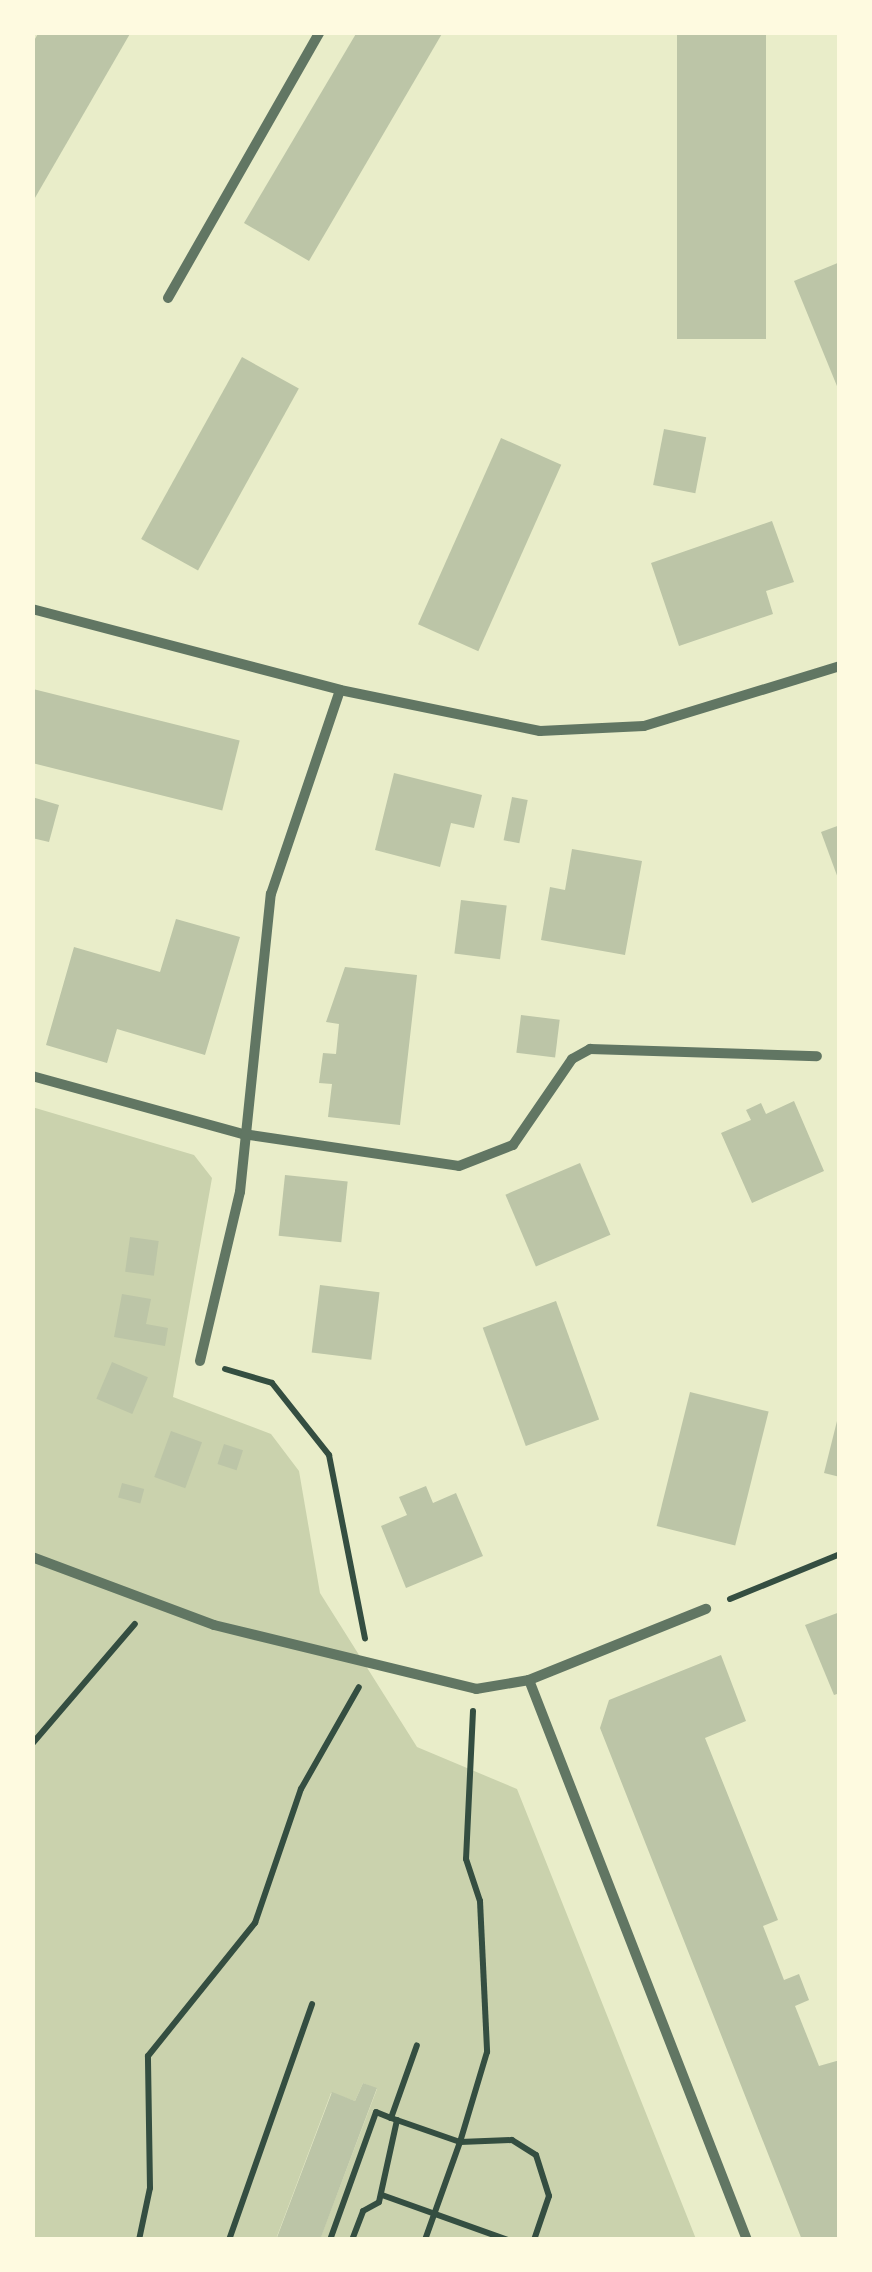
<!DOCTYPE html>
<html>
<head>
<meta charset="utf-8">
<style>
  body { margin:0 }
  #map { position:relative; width:872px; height:2272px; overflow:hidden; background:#e9edc9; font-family:Bitter,serif }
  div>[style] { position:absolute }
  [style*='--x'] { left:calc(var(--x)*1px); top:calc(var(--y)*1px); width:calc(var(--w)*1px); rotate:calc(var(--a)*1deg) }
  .green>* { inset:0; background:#cad2ad }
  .building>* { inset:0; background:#bcc5a7; transform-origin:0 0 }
  .path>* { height:6px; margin:-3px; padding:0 3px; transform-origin:3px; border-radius:3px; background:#344e41 }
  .minor>* { height:10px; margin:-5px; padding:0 5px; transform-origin:5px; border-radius:5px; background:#617663 }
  span { translate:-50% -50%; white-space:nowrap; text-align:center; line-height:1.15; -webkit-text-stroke:8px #fefae0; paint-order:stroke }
  .frame { position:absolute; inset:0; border:35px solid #fefae0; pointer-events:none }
</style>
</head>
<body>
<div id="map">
  <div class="green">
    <div style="clip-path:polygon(32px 1107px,194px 1155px,212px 1178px,173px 1397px,271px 1434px,299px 1471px,320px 1593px,417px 1747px,517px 1789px,696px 2239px,320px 2239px,377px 2089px,363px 2083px,355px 2101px,331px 2093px,276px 2239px,33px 2239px)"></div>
  </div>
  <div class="building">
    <div style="clip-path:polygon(39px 32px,131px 32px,32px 203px,32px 44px)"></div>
    <div style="clip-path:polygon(357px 32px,443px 32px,309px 261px,244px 223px)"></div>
    <div style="left:677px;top:32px;width:89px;height:307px"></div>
    <div style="clip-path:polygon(840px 262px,840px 391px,839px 391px,794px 281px)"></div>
    <div style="left:242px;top:357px;width:65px;height:208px;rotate:29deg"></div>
    <div style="left:664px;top:429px;width:43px;height:57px;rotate:11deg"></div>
    <div style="left:501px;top:438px;width:66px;height:204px;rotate:24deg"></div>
    <div style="clip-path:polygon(772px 521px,794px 582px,766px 591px,773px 614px,679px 646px,651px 563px)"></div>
    <div style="left:33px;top:689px;width:213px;height:72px;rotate:14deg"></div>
    <div style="clip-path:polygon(394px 773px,482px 795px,474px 828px,451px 823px,440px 867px,375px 850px)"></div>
    <div style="clip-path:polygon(32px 797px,59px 805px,49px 842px,32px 838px)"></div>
    <div style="left:512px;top:797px;width:16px;height:44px;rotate:11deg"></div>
    <div style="clip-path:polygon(840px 825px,840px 881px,839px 881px,821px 832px)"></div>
    <div style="clip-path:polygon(572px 849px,642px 861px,625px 955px,541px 940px,550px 887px,565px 890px)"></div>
    <div style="left:461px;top:900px;width:46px;height:54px;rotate:7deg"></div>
    <div style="clip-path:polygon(176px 919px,240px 937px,205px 1055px,117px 1029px,107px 1063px,46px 1045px,74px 947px,160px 972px)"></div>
    <div style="clip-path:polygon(345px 967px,417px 975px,400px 1125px,328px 1117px,332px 1084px,319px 1083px,323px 1053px,336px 1054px,339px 1024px,326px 1022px)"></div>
    <div style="left:521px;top:1015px;width:39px;height:38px;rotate:7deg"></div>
    <div style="clip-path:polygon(794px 1101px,824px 1171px,752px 1203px,721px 1133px,751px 1120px,746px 1110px,761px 1103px,766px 1114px)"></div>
    <div style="left:580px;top:1163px;width:78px;height:81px;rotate:67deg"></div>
    <div style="left:285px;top:1175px;width:63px;height:61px;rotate:6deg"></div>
    <div style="left:130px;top:1237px;width:29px;height:35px;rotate:8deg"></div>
    <div style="left:320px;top:1285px;width:60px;height:68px;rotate:7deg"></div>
    <div style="clip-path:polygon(122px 1294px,151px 1299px,146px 1324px,168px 1328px,165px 1346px,114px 1337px)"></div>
    <div style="left:556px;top:1301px;width:126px;height:78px;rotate:70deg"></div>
    <div style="left:112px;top:1362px;width:39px;height:40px;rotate:23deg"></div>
    <div style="left:690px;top:1392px;width:81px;height:138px;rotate:14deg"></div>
    <div style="clip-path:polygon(838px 1417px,840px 1417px,840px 1477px,824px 1473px)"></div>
    <div style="left:171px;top:1431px;width:33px;height:49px;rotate:20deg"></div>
    <div style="left:224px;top:1444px;width:20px;height:21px;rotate:18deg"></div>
    <div style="left:122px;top:1483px;width:23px;height:15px;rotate:15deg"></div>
    <div style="clip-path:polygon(426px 1486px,433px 1503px,456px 1493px,483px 1556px,406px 1588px,381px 1526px,407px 1515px,399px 1497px)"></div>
    <div style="clip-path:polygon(840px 1612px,840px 1693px,834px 1695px,805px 1625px)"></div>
    <div style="clip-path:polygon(721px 1655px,746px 1721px,705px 1738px,778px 1920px,763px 1926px,784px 1980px,799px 1974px,809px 2000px,795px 2006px,819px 2066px,840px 2060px,840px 2240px,802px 2240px,600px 1728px,609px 1700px)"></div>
    <div style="clip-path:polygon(363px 2083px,377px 2088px,320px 2240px,276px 2240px,332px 2092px,355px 2101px)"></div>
  </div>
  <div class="path">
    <div style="--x:225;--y:1369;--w:49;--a:16.6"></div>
    <div style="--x:272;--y:1383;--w:92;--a:51.6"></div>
    <div style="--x:329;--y:1455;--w:187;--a:78.9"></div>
    <div style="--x:730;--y:1599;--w:119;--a:-22.2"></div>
    <div style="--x:473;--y:1711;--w:148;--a:92.7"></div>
    <div style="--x:466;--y:1859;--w:44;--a:71.6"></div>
    <div style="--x:480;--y:1901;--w:151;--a:87.3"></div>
    <div style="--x:487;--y:2052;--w:94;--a:106.7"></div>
    <div style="--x:460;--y:2142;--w:52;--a:-2.2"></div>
    <div style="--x:512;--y:2140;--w:28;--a:32"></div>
    <div style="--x:536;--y:2155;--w:43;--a:72.4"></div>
    <div style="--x:549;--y:2196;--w:46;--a:108.8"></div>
    <div style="--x:32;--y:1744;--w:158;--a:-49.4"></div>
    <div style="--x:391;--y:2118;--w:73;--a:19.2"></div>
    <div style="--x:460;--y:2142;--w:104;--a:109.7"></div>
    <div style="--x:382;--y:2195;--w:134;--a:19.7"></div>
    <div style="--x:139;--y:2240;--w:53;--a:-78.1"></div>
    <div style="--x:150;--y:2188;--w:132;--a:-90.9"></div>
    <div style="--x:148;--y:2056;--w:171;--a:-51.2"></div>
    <div style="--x:255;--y:1923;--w:142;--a:-71.1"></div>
    <div style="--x:301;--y:1789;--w:117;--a:-60.4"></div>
    <div style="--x:229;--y:2240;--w:250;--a:-70.6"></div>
    <div style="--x:330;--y:2240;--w:136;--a:-70.2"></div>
    <div style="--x:376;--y:2112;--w:16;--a:22"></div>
    <div style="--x:391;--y:2118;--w:77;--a:-70.4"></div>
    <div style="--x:352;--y:2240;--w:31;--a:-69"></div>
    <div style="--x:363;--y:2211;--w:18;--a:-29"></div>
    <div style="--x:379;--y:2202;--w:84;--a:-77.6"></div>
  </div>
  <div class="minor">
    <div style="--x:168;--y:298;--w:306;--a:-60.3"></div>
    <div style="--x:32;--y:609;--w:318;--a:14.7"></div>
    <div style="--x:340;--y:690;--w:204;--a:11.6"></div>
    <div style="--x:540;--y:731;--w:104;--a:-2.8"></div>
    <div style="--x:644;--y:726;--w:205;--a:-17"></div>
    <div style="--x:32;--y:1076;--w:219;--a:15.4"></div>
    <div style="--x:243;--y:1134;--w:218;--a:8.4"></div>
    <div style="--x:459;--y:1166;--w:58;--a:-21.3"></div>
    <div style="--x:513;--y:1145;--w:104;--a:-55.5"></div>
    <div style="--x:572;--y:1059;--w:21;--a:-29"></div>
    <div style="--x:590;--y:1049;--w:227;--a:1.8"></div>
    <div style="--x:200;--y:1361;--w:174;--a:-76.7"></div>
    <div style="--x:240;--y:1192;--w:300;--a:-84.1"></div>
    <div style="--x:271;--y:894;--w:215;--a:-71.3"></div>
    <div style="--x:32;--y:1557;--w:194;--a:20.5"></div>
    <div style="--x:214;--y:1625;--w:270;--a:13.7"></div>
    <div style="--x:476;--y:1689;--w:54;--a:-9.6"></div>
    <div style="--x:529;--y:1680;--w:191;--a:-21.9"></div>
    <div style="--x:529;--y:1680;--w:601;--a:68.73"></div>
  </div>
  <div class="frame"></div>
</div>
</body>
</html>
